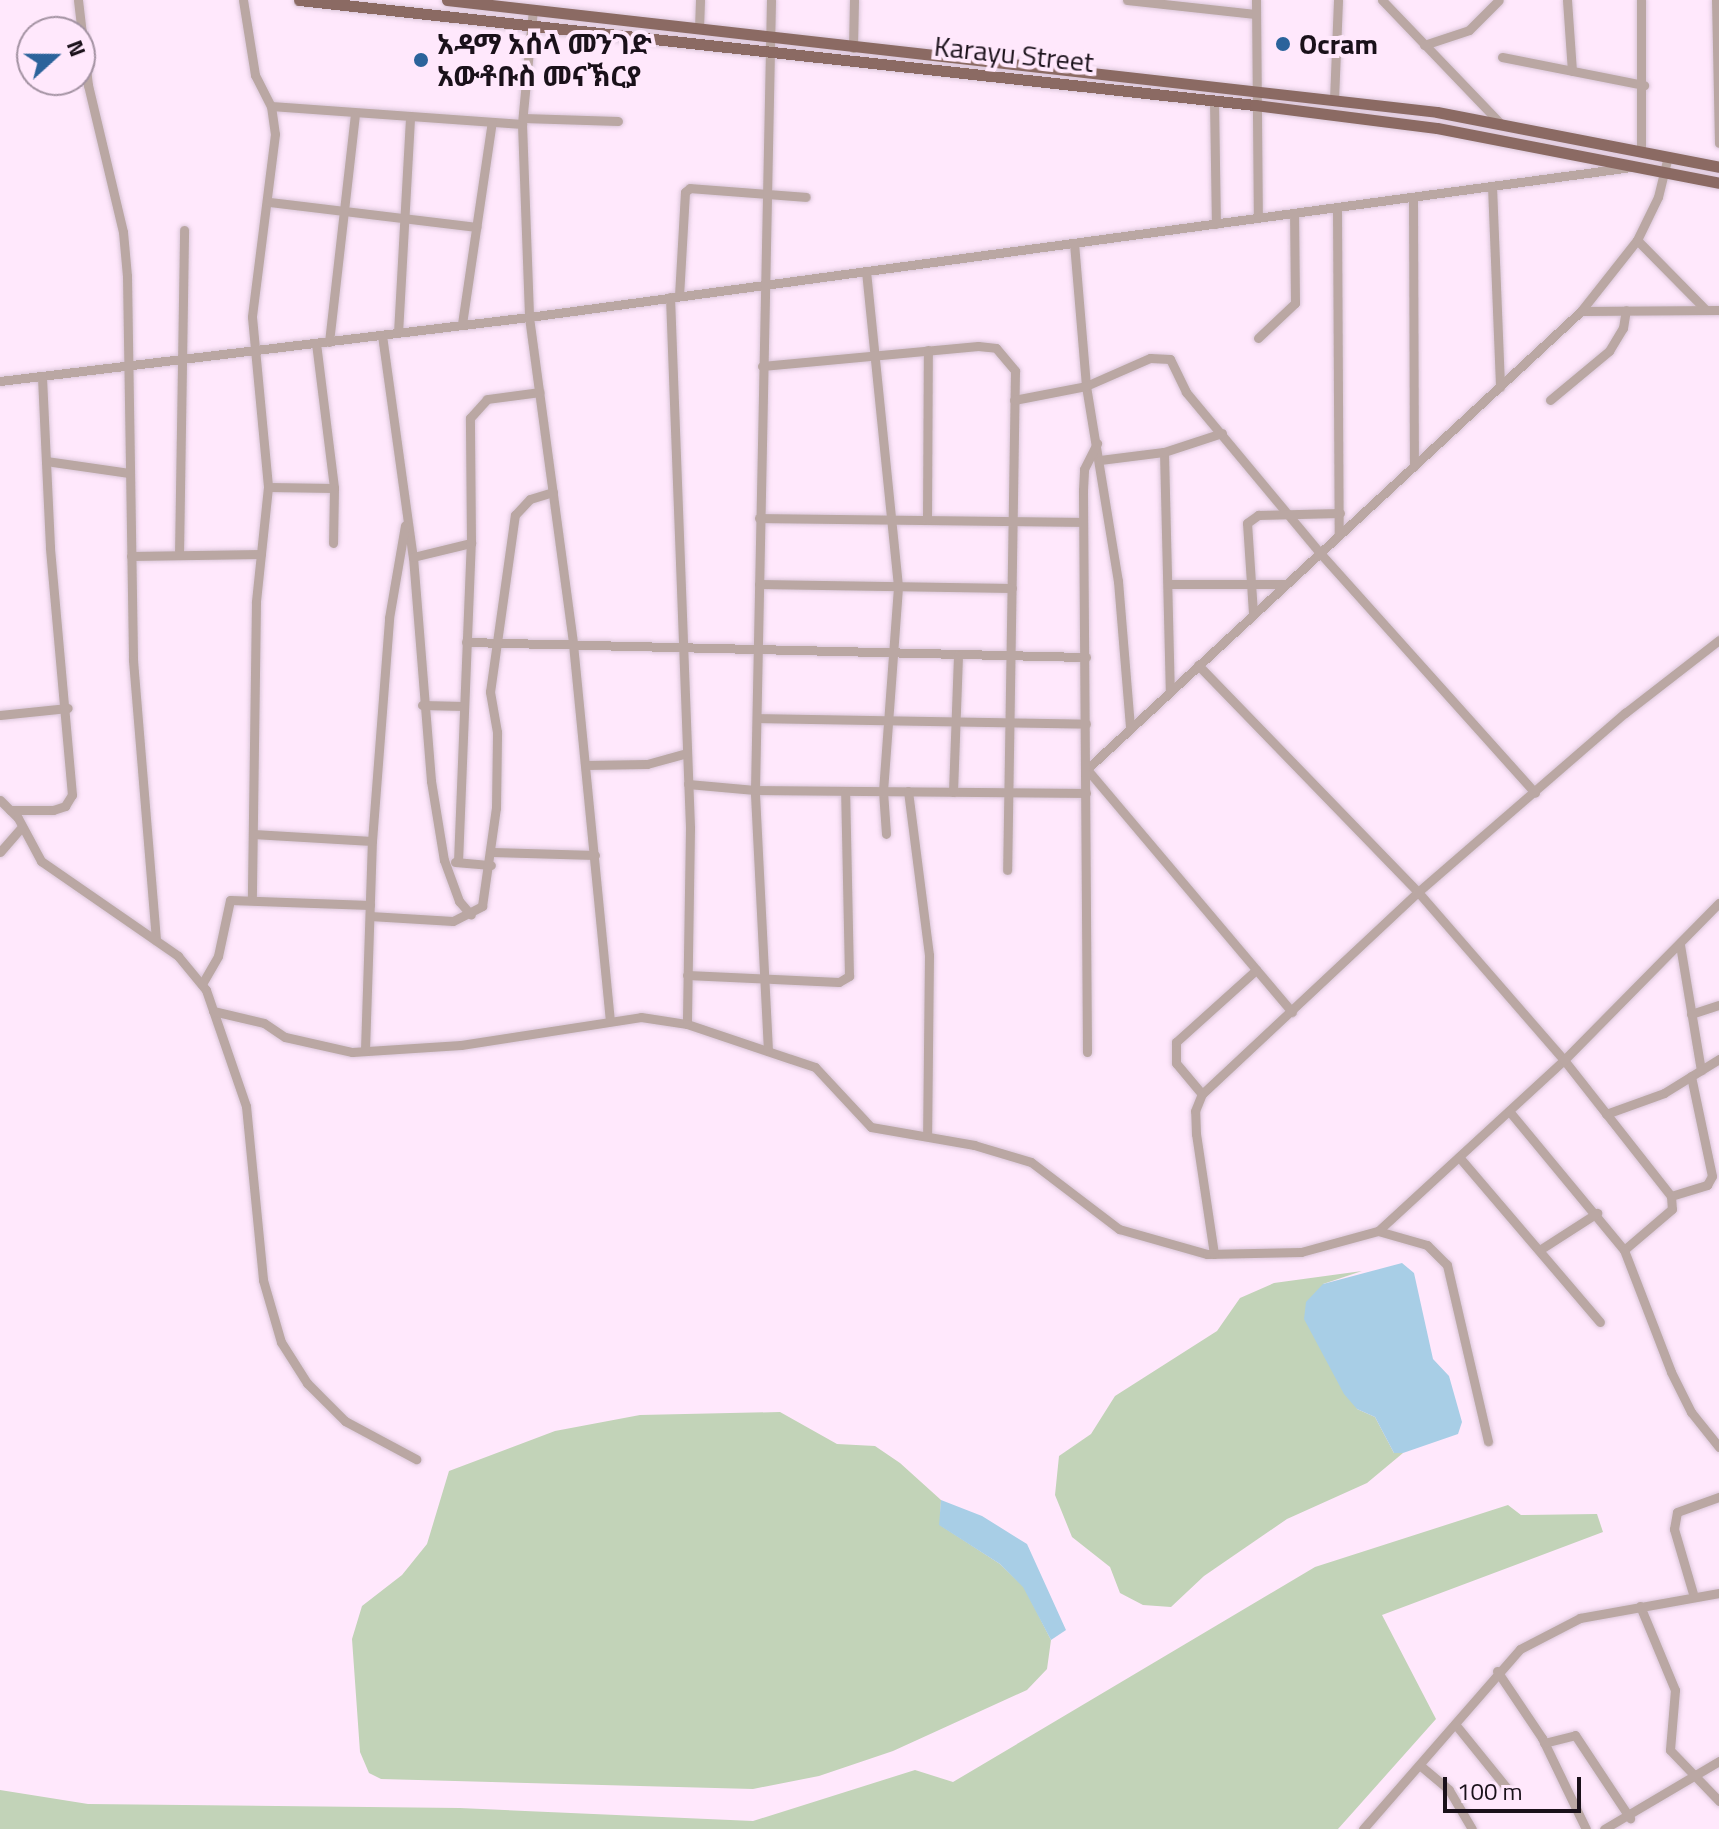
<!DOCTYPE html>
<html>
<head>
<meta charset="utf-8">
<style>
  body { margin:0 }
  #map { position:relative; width:1719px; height:1829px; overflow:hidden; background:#ffe8fc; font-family:"Titillium Web","Noto Sans Ethiopic",sans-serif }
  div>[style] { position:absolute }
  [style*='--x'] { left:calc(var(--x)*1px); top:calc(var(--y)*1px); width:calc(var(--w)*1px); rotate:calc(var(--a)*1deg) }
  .green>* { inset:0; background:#c2d3b8 }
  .water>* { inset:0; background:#a8cee6 }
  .roads { filter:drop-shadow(0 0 2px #dac6d8) drop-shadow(0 0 2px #dac6d8) }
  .minor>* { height:9px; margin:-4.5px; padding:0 4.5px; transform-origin:4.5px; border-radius:4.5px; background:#baa7a3 }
  .major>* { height:11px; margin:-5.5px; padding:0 5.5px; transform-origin:5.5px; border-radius:5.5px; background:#8b6a63 }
  .dots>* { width:22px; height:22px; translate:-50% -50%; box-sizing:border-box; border:4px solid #ffe8fc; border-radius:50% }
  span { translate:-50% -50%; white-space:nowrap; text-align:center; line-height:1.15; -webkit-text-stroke:8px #ffe8fc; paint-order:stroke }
  .poi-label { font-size:28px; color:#1a111a; font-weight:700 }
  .left { translate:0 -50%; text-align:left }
  .street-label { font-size:28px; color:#1a111a }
  .north { position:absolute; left:16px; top:16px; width:80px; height:80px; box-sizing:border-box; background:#ffe8fc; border:2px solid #a392a2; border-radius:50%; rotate:69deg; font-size:22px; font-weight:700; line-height:32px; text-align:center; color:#1a111a }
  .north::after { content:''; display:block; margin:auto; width:28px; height:36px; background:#2b639b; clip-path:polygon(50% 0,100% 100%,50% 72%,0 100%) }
  .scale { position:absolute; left:1443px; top:1777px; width:138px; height:36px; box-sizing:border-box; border:4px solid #1a111a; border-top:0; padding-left:10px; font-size:24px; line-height:28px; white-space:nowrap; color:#1a111a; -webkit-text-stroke:6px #ffe8fc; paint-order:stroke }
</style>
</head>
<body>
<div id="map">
  <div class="green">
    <div style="clip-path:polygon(1362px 1271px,1323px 1284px,1357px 1409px,1375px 1417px,1394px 1453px,1403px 1453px,1367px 1483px,1287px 1519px,1204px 1576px,1171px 1607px,1143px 1605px,1120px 1593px,1110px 1567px,1072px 1537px,1055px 1495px,1059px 1456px,1091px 1434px,1115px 1396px,1217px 1331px,1240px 1298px,1274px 1283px)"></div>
    <div style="clip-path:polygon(780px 1412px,837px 1444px,875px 1446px,900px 1463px,941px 1500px,940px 1525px,1000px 1564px,1024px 1587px,1051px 1640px,1047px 1669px,1027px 1690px,893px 1751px,819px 1776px,753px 1789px,381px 1779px,369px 1773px,360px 1752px,352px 1639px,362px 1606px,402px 1575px,427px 1544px,449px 1471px,555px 1431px,640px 1415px)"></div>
    <div style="clip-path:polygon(1508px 1505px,1521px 1515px,1597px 1514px,1603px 1532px,1382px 1615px,1436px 1719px,1338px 1829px,0 1829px,0 1790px,88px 1804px,460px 1808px,753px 1821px,915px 1770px,953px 1782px,1315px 1567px)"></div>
  </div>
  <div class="water">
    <div style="clip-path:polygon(1402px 1263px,1414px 1273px,1433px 1359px,1449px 1376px,1462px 1422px,1458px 1434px,1403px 1453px,1394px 1453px,1375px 1417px,1357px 1409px,1344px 1394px,1304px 1319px,1306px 1302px,1323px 1284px)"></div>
    <div style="clip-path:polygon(941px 1500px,982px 1516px,1027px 1544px,1066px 1630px,1051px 1640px,1023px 1587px,1000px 1564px,939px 1525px)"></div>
  </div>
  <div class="roads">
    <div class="minor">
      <div style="--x:78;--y:0;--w:86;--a:83.3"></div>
      <div style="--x:88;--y:85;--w:151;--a:76.6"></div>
      <div style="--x:123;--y:232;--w:44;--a:84.8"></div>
      <div style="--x:127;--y:276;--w:384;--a:89.1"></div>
      <div style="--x:133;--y:660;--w:281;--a:85.3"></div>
      <div style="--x:243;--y:0;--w:76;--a:80.9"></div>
      <div style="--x:255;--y:75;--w:35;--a:63"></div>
      <div style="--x:271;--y:106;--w:28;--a:82"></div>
      <div style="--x:275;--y:134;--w:184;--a:97.2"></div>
      <div style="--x:252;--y:317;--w:171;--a:84.6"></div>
      <div style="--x:268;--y:487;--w:116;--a:96"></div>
      <div style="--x:256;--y:602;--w:297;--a:90.8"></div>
      <div style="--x:1127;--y:0;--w:129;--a:6.2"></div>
      <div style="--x:1256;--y:0;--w:218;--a:89.5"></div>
      <div style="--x:1382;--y:0;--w:172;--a:46.2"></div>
      <div style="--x:1567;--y:0;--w:71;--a:86"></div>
      <div style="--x:1716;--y:0;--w:143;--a:88.8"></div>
      <div style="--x:533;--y:9;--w:116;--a:95.5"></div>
      <div style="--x:522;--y:124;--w:193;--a:87.9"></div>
      <div style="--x:529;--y:317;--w:330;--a:82.3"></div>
      <div style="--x:573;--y:644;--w:378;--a:84.4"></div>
      <div style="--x:699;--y:29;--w:29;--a:-88"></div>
      <div style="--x:1424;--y:45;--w:47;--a:-18.4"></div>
      <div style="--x:1469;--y:30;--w:42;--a:-45"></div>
      <div style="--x:853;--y:48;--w:48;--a:-88.8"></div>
      <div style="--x:1502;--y:57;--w:145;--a:11.2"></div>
      <div style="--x:1214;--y:100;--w:124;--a:89.1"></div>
      <div style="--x:1334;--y:100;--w:100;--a:-87.7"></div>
      <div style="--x:271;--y:106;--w:252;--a:4.1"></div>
      <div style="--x:523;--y:118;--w:95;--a:1.8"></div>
      <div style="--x:1641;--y:151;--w:151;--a:-90"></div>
      <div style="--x:1492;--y:186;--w:201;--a:87.7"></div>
      <div style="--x:1413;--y:197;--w:269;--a:89.8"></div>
      <div style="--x:270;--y:202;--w:208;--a:6.9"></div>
      <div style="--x:1337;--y:207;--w:328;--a:89.7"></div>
      <div style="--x:1637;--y:240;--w:97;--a:45.4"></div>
      <div style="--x:1074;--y:243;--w:144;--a:85.2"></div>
      <div style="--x:1086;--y:386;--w:198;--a:80.7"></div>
      <div style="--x:1118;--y:581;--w:147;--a:85.3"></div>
      <div style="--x:866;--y:271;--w:318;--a:84.2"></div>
      <div style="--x:898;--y:587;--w:205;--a:94.2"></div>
      <div style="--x:883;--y:791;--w:43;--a:86"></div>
      <div style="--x:679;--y:296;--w:104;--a:-86.7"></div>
      <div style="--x:685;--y:192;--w:6;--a:-39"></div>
      <div style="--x:690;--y:188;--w:116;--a:4.4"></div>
      <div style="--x:670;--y:297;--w:531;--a:87.84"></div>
      <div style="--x:690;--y:828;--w:196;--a:90.9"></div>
      <div style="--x:1581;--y:311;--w:138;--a:-0.4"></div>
      <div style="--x:462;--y:324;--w:204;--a:-81.6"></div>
      <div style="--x:398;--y:333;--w:213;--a:-86.8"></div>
      <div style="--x:382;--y:335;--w:224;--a:82.1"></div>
      <div style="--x:413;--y:557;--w:225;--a:85.4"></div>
      <div style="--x:431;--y:781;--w:80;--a:80.7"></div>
      <div style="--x:444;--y:860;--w:44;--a:69.9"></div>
      <div style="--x:459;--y:901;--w:18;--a:49"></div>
      <div style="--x:1258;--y:338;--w:51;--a:-43.4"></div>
      <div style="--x:1295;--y:303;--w:90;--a:-90.6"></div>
      <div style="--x:329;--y:342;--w:228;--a:-83.5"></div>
      <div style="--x:316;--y:343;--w:146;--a:82.9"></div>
      <div style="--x:334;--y:488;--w:55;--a:91"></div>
      <div style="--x:762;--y:366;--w:217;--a:-5.3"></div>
      <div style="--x:978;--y:346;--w:18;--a:6"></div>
      <div style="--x:996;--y:348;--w:30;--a:50"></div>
      <div style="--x:1015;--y:371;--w:499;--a:90.9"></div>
      <div style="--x:0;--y:381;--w:533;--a:-6.9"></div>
      <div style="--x:529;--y:317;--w:1112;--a:-7.75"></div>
      <div style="--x:1014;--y:400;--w:73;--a:-11"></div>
      <div style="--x:1086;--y:386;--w:70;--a:-23.6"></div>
      <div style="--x:1150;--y:358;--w:20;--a:3"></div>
      <div style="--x:1170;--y:359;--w:37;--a:64"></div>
      <div style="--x:1186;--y:392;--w:209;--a:50.2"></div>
      <div style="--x:1320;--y:553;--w:322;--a:48.1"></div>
      <div style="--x:1550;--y:400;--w:77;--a:-39.7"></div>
      <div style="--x:1609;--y:351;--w:27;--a:-59"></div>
      <div style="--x:1623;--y:328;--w:18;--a:-81"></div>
      <div style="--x:1164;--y:452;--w:239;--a:88.6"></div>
      <div style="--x:1100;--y:460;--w:64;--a:-7.1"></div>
      <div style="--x:1164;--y:452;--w:61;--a:-18.1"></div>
      <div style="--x:46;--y:461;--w:84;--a:8.2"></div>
      <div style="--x:268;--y:487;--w:66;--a:0.9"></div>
      <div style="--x:759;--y:518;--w:324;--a:0.7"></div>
      <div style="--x:927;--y:520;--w:170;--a:-89.7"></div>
      <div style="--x:179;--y:555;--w:325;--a:-89.1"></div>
      <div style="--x:131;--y:556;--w:130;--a:-0.9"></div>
      <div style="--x:413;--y:557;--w:60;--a:-13.6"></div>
      <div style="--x:759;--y:584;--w:253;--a:0.9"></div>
      <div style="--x:1169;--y:584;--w:116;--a:0"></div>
      <div style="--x:1253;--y:613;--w:90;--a:-93.8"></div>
      <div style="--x:1247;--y:523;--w:14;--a:-36"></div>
      <div style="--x:1258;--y:515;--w:82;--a:-1.4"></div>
      <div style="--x:466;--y:642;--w:620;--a:1.39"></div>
      <div style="--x:1198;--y:665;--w:316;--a:45.9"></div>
      <div style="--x:1418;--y:892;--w:223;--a:49"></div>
      <div style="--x:1564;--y:1060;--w:173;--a:51.8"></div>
      <div style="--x:1671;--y:1196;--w:13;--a:86"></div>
      <div style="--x:1672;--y:1209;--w:63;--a:139.5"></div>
      <div style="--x:422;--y:705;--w:42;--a:1.4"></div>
      <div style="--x:0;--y:715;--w:68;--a:-5.9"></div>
      <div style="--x:757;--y:718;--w:329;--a:1"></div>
      <div style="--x:586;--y:765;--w:61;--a:-0.9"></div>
      <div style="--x:647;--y:764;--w:41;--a:-15.4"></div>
      <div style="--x:688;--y:784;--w:67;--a:5.1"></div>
      <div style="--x:755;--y:790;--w:331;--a:0.5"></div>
      <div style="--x:908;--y:791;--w:165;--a:82.7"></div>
      <div style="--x:929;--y:955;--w:181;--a:90.6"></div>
      <div style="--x:953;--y:792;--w:137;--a:-87.9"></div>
      <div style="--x:0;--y:800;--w:25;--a:45"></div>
      <div style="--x:18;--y:818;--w:49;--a:61.9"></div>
      <div style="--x:41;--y:861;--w:167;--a:34.7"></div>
      <div style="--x:178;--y:956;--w:44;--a:50.5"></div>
      <div style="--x:206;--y:990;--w:123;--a:71"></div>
      <div style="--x:246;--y:1106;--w:175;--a:84.4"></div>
      <div style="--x:263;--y:1280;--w:65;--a:73.8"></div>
      <div style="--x:281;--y:1342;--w:49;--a:57.6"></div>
      <div style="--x:307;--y:1383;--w:54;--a:45"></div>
      <div style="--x:345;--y:1421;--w:81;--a:28.2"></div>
      <div style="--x:10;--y:810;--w:43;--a:0"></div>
      <div style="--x:53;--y:810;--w:13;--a:-18"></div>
      <div style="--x:65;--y:806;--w:13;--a:-58"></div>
      <div style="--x:72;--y:795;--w:249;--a:-95.1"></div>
      <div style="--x:50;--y:547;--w:171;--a:-92.7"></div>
      <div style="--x:253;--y:834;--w:119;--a:3.4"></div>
      <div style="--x:0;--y:852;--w:33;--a:-49"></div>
      <div style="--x:492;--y:852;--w:103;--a:1.7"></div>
      <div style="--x:455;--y:862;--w:36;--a:5"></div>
      <div style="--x:458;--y:862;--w:319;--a:-87.7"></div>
      <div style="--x:471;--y:543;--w:125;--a:-90.5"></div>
      <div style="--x:470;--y:418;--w:25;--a:-48"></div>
      <div style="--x:487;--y:399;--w:53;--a:-7.5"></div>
      <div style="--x:370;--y:916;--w:83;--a:3.4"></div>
      <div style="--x:453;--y:921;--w:33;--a:-27"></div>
      <div style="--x:482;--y:906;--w:99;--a:-81.9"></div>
      <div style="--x:496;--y:808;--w:76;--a:-89.2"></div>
      <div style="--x:497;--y:732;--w:41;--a:-99.9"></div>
      <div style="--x:490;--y:692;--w:179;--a:-82"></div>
      <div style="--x:515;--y:515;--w:22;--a:-47"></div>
      <div style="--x:530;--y:499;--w:24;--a:-17"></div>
      <div style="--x:1680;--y:945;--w:127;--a:80.5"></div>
      <div style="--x:687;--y:975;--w:152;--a:2.6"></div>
      <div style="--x:839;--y:982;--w:12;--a:-31"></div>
      <div style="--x:849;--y:976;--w:185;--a:-91.2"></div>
      <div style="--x:202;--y:984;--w:32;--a:-60"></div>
      <div style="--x:218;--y:956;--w:57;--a:-77.9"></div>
      <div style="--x:230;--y:900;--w:140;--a:2"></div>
      <div style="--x:213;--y:1011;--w:52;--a:13.2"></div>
      <div style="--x:264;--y:1023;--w:25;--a:34"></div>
      <div style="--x:285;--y:1037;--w:69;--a:12.6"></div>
      <div style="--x:352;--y:1052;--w:109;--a:-3.7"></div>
      <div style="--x:461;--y:1045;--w:182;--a:-8.8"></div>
      <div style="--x:641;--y:1017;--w:47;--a:8.7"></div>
      <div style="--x:687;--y:1024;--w:135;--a:18.6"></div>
      <div style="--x:815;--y:1067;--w:82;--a:47"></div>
      <div style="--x:871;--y:1127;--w:105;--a:9.9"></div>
      <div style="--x:974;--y:1145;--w:59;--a:16.6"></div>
      <div style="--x:1031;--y:1162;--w:111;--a:37.3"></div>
      <div style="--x:1119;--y:1229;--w:91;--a:15.9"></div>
      <div style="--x:1207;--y:1254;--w:94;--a:-1.2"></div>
      <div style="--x:1301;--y:1252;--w:80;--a:-15.3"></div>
      <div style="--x:1378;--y:1231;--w:253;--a:-42.6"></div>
      <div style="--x:1564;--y:1060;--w:221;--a:-45.4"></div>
      <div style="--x:1292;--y:1012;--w:318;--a:-130.2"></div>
      <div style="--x:1087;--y:769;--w:674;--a:-42.83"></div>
      <div style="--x:1581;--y:311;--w:90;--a:-51.7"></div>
      <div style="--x:1637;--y:240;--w:48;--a:-64"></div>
      <div style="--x:1658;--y:197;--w:42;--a:-76.3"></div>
      <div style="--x:1691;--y:1014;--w:29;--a:-18"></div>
      <div style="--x:365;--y:1050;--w:209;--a:-88.1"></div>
      <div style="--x:372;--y:841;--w:224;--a:-85.6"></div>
      <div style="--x:389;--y:618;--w:94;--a:-80.2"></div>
      <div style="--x:768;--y:1051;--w:261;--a:-92.9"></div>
      <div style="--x:755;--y:790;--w:790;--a:-88.84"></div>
      <div style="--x:1087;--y:1052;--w:562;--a:-90.41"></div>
      <div style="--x:1083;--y:490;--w:21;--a:-87"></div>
      <div style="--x:1084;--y:469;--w:29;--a:-63"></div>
      <div style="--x:1202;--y:1094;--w:40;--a:-130"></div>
      <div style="--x:1176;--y:1063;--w:21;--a:-90"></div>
      <div style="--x:1176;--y:1042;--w:108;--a:-42"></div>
      <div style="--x:1509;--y:1111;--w:180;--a:50.4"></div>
      <div style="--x:1624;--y:1250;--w:131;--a:68.9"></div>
      <div style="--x:1671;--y:1372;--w:45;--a:63.4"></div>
      <div style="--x:1691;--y:1412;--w:45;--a:51.3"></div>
      <div style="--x:1606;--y:1114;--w:62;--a:-19.9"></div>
      <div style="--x:1664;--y:1093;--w:65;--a:-31.7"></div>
      <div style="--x:1459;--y:1157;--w:217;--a:49.5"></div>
      <div style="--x:1671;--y:1196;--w:38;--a:-17"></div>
      <div style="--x:1707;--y:1185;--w:10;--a:-61"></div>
      <div style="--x:1712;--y:1176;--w:102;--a:-101.9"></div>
      <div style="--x:1378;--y:1231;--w:51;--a:15.9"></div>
      <div style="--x:1427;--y:1245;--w:28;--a:45"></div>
      <div style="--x:1447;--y:1265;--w:181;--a:76.9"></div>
      <div style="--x:1541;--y:1249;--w:67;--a:-32.7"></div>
      <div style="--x:1214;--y:1254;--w:121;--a:-98.5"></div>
      <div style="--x:1196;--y:1134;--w:23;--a:-92"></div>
      <div style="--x:1195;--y:1111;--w:18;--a:-68"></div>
      <div style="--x:1202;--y:1094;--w:296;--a:-43.1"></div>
      <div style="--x:1418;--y:892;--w:274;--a:-40.9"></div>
      <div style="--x:1625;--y:713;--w:119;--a:-37.8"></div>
      <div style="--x:1694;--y:1597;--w:71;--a:-106.4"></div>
      <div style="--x:1674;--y:1529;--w:17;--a:-80"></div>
      <div style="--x:1677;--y:1512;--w:45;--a:-19.7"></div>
      <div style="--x:1640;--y:1606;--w:91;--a:67.4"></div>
      <div style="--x:1675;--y:1690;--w:60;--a:94.8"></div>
      <div style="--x:1670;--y:1750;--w:71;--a:46.1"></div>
      <div style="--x:1497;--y:1671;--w:81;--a:56.1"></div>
      <div style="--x:1542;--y:1738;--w:101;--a:64.2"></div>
      <div style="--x:1455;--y:1724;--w:87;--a:51"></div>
      <div style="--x:1544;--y:1743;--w:32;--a:-14"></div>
      <div style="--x:1575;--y:1735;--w:100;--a:56.5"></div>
      <div style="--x:1422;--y:1767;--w:35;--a:40"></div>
      <div style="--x:1449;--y:1790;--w:45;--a:59.5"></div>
      <div style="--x:1363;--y:1829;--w:239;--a:-48.9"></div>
      <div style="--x:1520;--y:1649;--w:68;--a:-27.3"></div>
      <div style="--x:1580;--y:1618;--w:141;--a:-10.2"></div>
      <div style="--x:1604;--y:1829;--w:134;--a:-30.6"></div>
    </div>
    <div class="major">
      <div style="--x:299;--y:0;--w:962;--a:6.27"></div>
      <div style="--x:1255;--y:105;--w:183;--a:7.2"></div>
      <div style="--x:1437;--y:128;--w:287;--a:11"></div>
      <div style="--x:447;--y:0;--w:996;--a:6.45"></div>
      <div style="--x:1437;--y:112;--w:287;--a:11"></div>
    </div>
  </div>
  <div class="dots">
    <div style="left:1283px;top:44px;background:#2b639b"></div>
    <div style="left:421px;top:60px;background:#2b639b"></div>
  </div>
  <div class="poi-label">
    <span class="left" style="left:437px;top:60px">አዳማ አሰላ መንገድ<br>አውቶቡስ መናኽርያ</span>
    <span class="left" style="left:1299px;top:44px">Ocram</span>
  </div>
  <div class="street-label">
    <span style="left:1014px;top:54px;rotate:6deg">Karayu Street</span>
  </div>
  <div class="north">N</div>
  <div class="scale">100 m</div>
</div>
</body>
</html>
